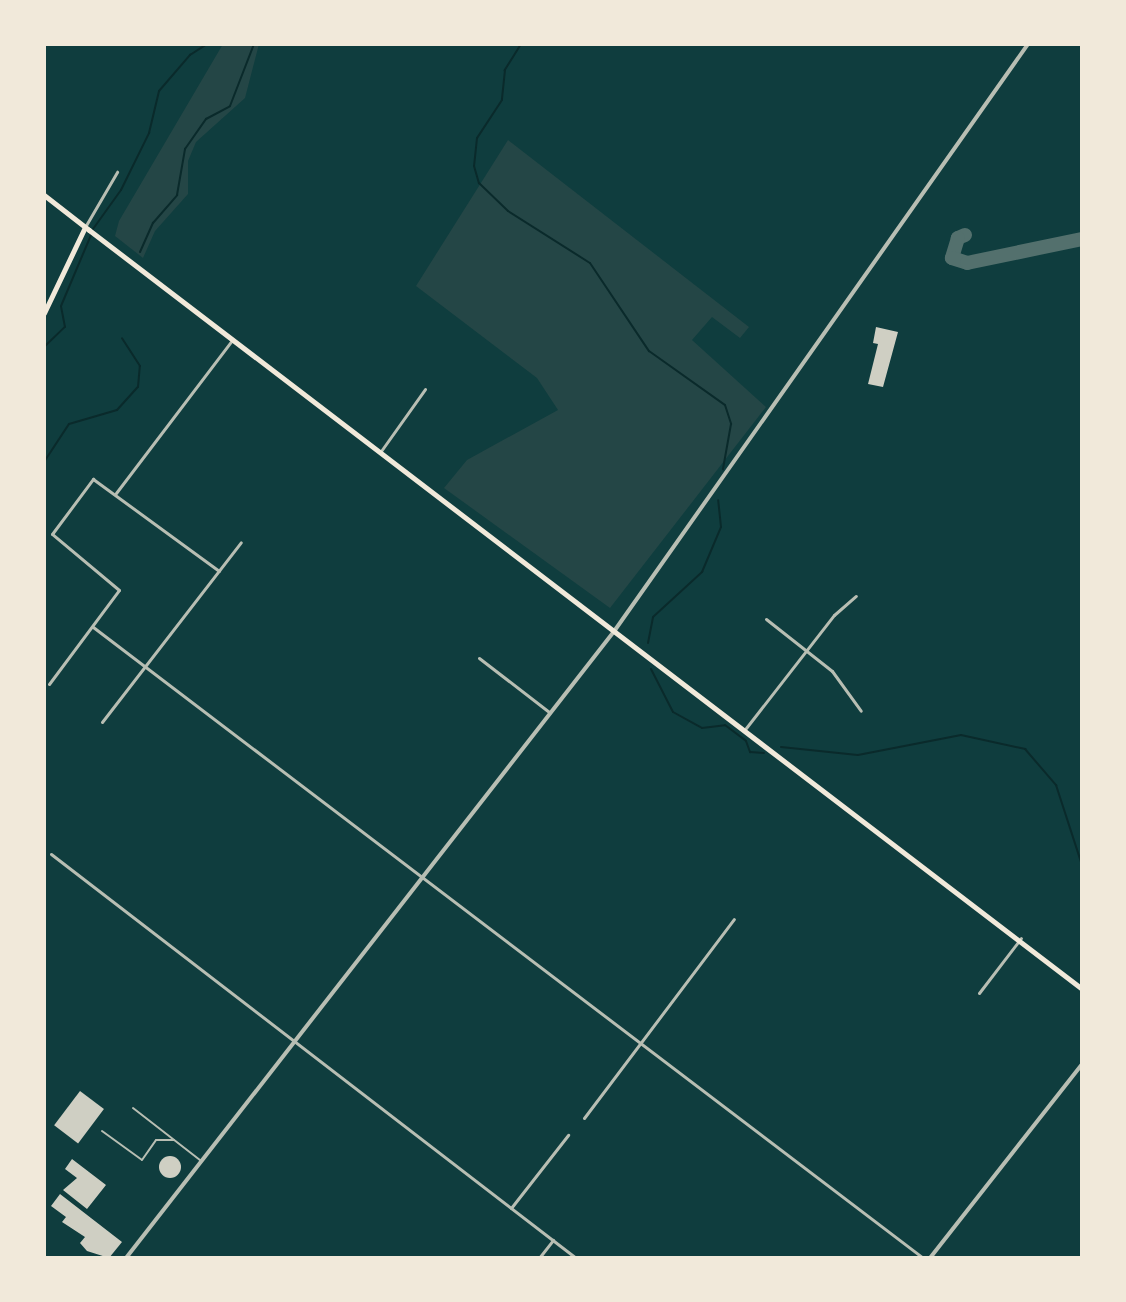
<!DOCTYPE html>
<html>
<head>
<meta charset="utf-8">
<style>
  body { margin:0 }
  #map { position:relative; width:1126px; height:1302px; overflow:hidden; background:#0f3d3e; font-family:Raleway,sans-serif }
  div>[style] { position:absolute }
  [style*='--x'] { left:calc(var(--x)*1px); top:calc(var(--y)*1px); width:calc(var(--w)*1px); rotate:calc(var(--a)*1deg) }
  .green>* { inset:0; background:#244646 }
  .stream>* { height:2px; margin:-1px; padding:0 1px; transform-origin:1px; border-radius:1px; background:#0a2a2b }
  .taxiway>* { height:14px; margin:-7px; padding:0 7px; transform-origin:7px; border-radius:7px; background:#53706d }
  .building>* { inset:0; background:#cfcfc3; transform-origin:0 0 }
  .round { border-radius:50% }
  .service>* { height:2px; margin:-1px; padding:0 1px; transform-origin:1px; border-radius:1px; background:#b8beb3 }
  .minor>* { height:3px; margin:-1.5px; padding:0 1.5px; transform-origin:1.5px; border-radius:1.5px; background:#b8beb3 }
  .tertiary>* { height:4px; margin:-2px; padding:0 2px; transform-origin:2px; border-radius:2px; background:#b8beb3 }
  .secondary>* { height:5px; margin:-2.5px; padding:0 2.5px; transform-origin:2.5px; border-radius:2.5px; background:#f1e9da }
  .primary>* { height:5px; margin:-2.5px; padding:0 2.5px; transform-origin:2.5px; border-radius:2.5px; background:#f1e9da }
  span { translate:-50% -50%; white-space:nowrap; text-align:center; line-height:1.15; -webkit-text-stroke:8px #f1e9da; paint-order:stroke }
  .frame { position:absolute; inset:0; border:46px solid #f1e9da; pointer-events:none }
</style>
</head>
<body>
<div id="map">
  <div class="green">
    <div style="clip-path:polygon(223px 44px,259px 44px,245px 98px,196px 142px,188px 161px,188px 194px,155px 231px,143px 258px,115px 236px,119px 221px)"></div>
    <div style="clip-path:polygon(508px 140px,749px 327px,740px 338px,712px 317px,692px 340px,766px 407px,610px 608px,444px 488px,467px 460px,558px 410px,537px 378px,416px 286px)"></div>
  </div>
  <div class="stream">
    <div style="--x:521;--y:44;--w:31;--a:122"></div>
    <div style="--x:505;--y:70;--w:30;--a:96"></div>
    <div style="--x:502;--y:100;--w:45;--a:123.3"></div>
    <div style="--x:477;--y:138;--w:28;--a:96"></div>
    <div style="--x:474;--y:166;--w:18;--a:74"></div>
    <div style="--x:479;--y:183;--w:40;--a:44"></div>
    <div style="--x:508;--y:211;--w:97;--a:32.4"></div>
    <div style="--x:590;--y:263;--w:106;--a:56.2"></div>
    <div style="--x:649;--y:351;--w:93;--a:35.4"></div>
    <div style="--x:725;--y:405;--w:20;--a:72"></div>
    <div style="--x:731;--y:424;--w:46;--a:100.1"></div>
    <div style="--x:93;--y:229;--w:48;--a:-54.3"></div>
    <div style="--x:121;--y:190;--w:64;--a:-63.8"></div>
    <div style="--x:149;--y:133;--w:43;--a:-76.6"></div>
    <div style="--x:159;--y:91;--w:48;--a:-49.3"></div>
    <div style="--x:190;--y:55;--w:20;--a:-33"></div>
    <div style="--x:140;--y:252;--w:32;--a:-66"></div>
    <div style="--x:153;--y:223;--w:37;--a:-49"></div>
    <div style="--x:177;--y:195;--w:47;--a:-80.1"></div>
    <div style="--x:185;--y:149;--w:37;--a:-55"></div>
    <div style="--x:206;--y:119;--w:27;--a:-28"></div>
    <div style="--x:230;--y:106;--w:66;--a:-68.8"></div>
    <div style="--x:44;--y:347;--w:29;--a:-44"></div>
    <div style="--x:65;--y:327;--w:21;--a:-101"></div>
    <div style="--x:61;--y:306;--w:77;--a:-67.1"></div>
    <div style="--x:44;--y:462;--w:45;--a:-56.7"></div>
    <div style="--x:69;--y:424;--w:50;--a:-16.3"></div>
    <div style="--x:117;--y:410;--w:31;--a:-48"></div>
    <div style="--x:138;--y:387;--w:21;--a:-85"></div>
    <div style="--x:140;--y:366;--w:33;--a:-123"></div>
    <div style="--x:648;--y:643;--w:26;--a:-79"></div>
    <div style="--x:653;--y:617;--w:67;--a:-42.6"></div>
    <div style="--x:702;--y:572;--w:49;--a:-67.1"></div>
    <div style="--x:721;--y:527;--w:27;--a:-96"></div>
    <div style="--x:651;--y:669;--w:48;--a:62.9"></div>
    <div style="--x:673;--y:712;--w:33;--a:29"></div>
    <div style="--x:702;--y:728;--w:23;--a:-7"></div>
    <div style="--x:725;--y:725;--w:26;--a:37"></div>
    <div style="--x:746;--y:741;--w:12;--a:70"></div>
    <div style="--x:750;--y:752;--w:14;--a:4"></div>
    <div style="--x:781;--y:747;--w:77;--a:5.9"></div>
    <div style="--x:858;--y:755;--w:105;--a:-11"></div>
    <div style="--x:961;--y:735;--w:66;--a:12.3"></div>
    <div style="--x:1025;--y:749;--w:48;--a:49.3"></div>
    <div style="--x:1056;--y:785;--w:84;--a:72"></div>
  </div>
  <div class="taxiway">
    <div style="--x:965;--y:235;--w:8;--a:157"></div>
    <div style="--x:958;--y:238;--w:21;--a:107"></div>
    <div style="--x:952;--y:258;--w:16;--a:18"></div>
    <div style="--x:967;--y:263;--w:117;--a:-11.8"></div>
  </div>
  <div class="building">
    <div style="clip-path:polygon(876px 327px,898px 332px,883px 387px,868px 384px,878px 344px,873px 343px)"></div>
    <div style="left:80px;top:1091px;width:30px;height:43px;rotate:37deg"></div>
    <div class="round" style="left:159px;top:1156px;width:22px;height:22px"></div>
    <div style="clip-path:polygon(72px 1159px,106px 1185px,87px 1209px,63px 1190px,77px 1178px,65px 1169px)"></div>
    <div style="clip-path:polygon(60px 1194px,122px 1242px,109px 1258px,87px 1251px,80px 1243px,85px 1237px,62px 1222px,66px 1217px,51px 1206px)"></div>
  </div>
  <div class="service">
    <div style="--x:133;--y:1108;--w:86;--a:37.9"></div>
    <div style="--x:102;--y:1131;--w:49;--a:35.9"></div>
    <div style="--x:142;--y:1160;--w:24;--a:-55"></div>
    <div style="--x:156;--y:1140;--w:18;--a:0"></div>
  </div>
  <div class="minor">
    <div style="--x:85;--y:227;--w:64;--a:-59.8"></div>
    <div style="--x:381;--y:451;--w:76;--a:-54.6"></div>
    <div style="--x:116;--y:493;--w:192;--a:-52.8"></div>
    <div style="--x:766;--y:619;--w:84;--a:38.2"></div>
    <div style="--x:832;--y:671;--w:49;--a:54.1"></div>
    <div style="--x:93;--y:627;--w:1043;--a:37.24"></div>
    <div style="--x:479;--y:658;--w:88;--a:37.6"></div>
    <div style="--x:49;--y:684;--w:117;--a:-53.3"></div>
    <div style="--x:119;--y:590;--w:87;--a:-140.1"></div>
    <div style="--x:52;--y:534;--w:69;--a:-53.3"></div>
    <div style="--x:93;--y:479;--w:156;--a:36.1"></div>
    <div style="--x:102;--y:722;--w:227;--a:-52.3"></div>
    <div style="--x:746;--y:728;--w:143;--a:-52.1"></div>
    <div style="--x:834;--y:615;--w:29;--a:-41"></div>
    <div style="--x:51;--y:854;--w:662;--a:37.58"></div>
    <div style="--x:979;--y:993;--w:69;--a:-52.6"></div>
    <div style="--x:584;--y:1118;--w:249;--a:-53"></div>
    <div style="--x:511;--y:1208;--w:93;--a:-52"></div>
    <div style="--x:539;--y:1258;--w:23;--a:-52"></div>
  </div>
  <div class="tertiary">
    <div style="--x:126;--y:1258;--w:796;--a:-52.09"></div>
    <div style="--x:615;--y:630;--w:717;--a:-54.82"></div>
    <div style="--x:930;--y:1258;--w:246;--a:-51.9"></div>
  </div>
  <div class="secondary">
    <div style="--x:89;--y:230;--w:1250;--a:37.39"></div>
  </div>
  <div class="primary">
    <div style="--x:44;--y:195;--w:57;--a:37.9"></div>
    <div style="--x:44;--y:313;--w:95;--a:-64.5"></div>
  </div>
  <div class="frame"></div>
</div>
</body>
</html>
